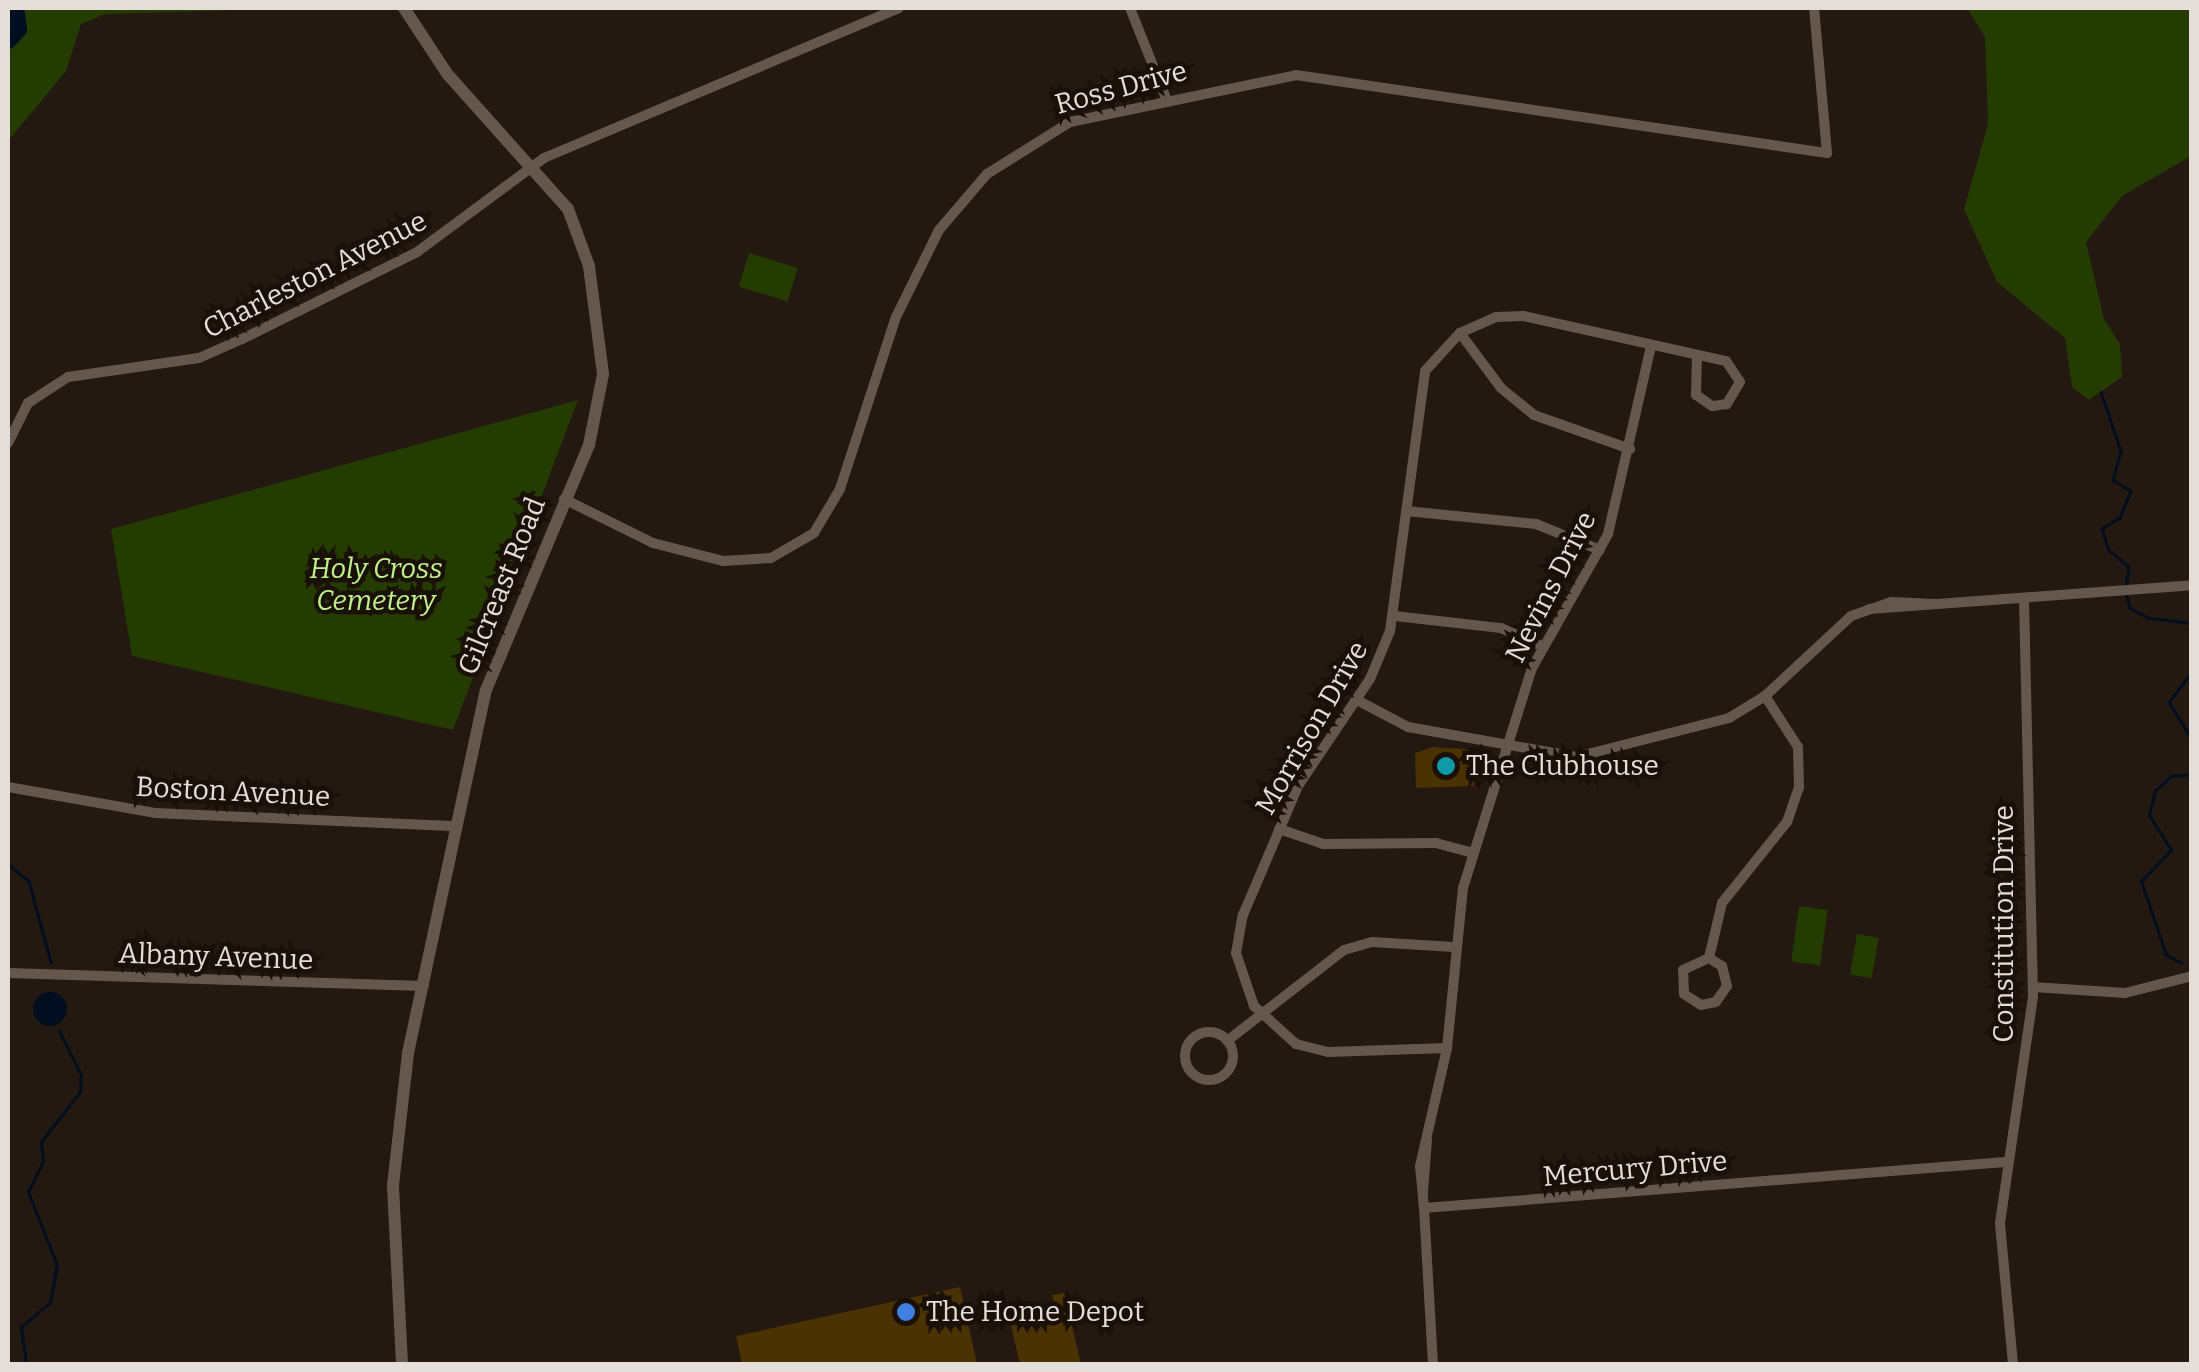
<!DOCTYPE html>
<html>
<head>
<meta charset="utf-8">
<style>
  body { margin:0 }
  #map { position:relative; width:2199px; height:1372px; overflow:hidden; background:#231911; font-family:Bitter,serif }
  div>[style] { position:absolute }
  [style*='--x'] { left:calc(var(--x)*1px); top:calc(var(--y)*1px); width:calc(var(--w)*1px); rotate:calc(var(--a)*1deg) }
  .green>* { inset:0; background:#243c00; transform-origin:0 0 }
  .water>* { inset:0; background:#000e20 }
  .round { border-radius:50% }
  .stream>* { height:2.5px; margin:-1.25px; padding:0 1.25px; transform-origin:1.25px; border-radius:1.25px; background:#000e20 }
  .river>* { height:18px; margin:-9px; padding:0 9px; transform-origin:9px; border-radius:9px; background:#000e20 }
  .building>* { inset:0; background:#4a3203 }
  .minor>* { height:10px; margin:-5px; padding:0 5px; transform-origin:5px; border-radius:5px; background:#64574e }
  .minor>.ring { margin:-5px; padding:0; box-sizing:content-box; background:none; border:10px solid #64574e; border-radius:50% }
  .tertiary>* { height:12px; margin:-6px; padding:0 6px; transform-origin:6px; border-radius:6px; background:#64574e }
  .dots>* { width:28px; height:28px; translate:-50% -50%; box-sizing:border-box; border:5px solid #1a1008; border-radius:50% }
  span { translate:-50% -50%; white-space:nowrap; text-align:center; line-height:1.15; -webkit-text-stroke:9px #1a1008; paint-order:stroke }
  .street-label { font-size:28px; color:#e5ddd8 }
  .park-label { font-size:28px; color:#bef28a; font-style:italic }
  .poi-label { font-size:28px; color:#e5ddd8 }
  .left { translate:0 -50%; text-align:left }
  .frame { position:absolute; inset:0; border:10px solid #e5ddd8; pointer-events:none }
</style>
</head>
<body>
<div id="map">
  <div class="green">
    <div style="clip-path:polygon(8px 8px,310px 8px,105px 14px,81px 24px,66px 71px,8px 141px)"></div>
    <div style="clip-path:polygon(1967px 8px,2191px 8px,2191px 156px,2122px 196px,2086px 242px,2104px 319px,2120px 344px,2122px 377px,2089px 400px,2072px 387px,2065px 338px,1997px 282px,1964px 209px,1988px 124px,1985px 37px)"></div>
    <div style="left:749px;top:253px;width:51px;height:35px;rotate:17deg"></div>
    <div style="clip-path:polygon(578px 400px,453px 730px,132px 656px,111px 529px)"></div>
    <div style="left:1799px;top:906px;width:29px;height:56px;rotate:8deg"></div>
    <div style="left:1857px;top:934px;width:22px;height:41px;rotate:10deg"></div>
  </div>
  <div class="water">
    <div class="round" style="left:33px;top:992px;width:34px;height:34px"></div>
  </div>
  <div class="stream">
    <div style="--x:2101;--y:392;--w:62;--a:71.3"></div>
    <div style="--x:2121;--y:451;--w:30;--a:105"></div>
    <div style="--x:2113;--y:480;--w:21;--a:31"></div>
    <div style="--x:2131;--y:491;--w:29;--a:112"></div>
    <div style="--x:2120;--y:518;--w:21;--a:149"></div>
    <div style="--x:2102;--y:529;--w:22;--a:72"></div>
    <div style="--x:2109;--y:550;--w:26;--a:40"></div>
    <div style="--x:2129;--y:567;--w:21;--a:98"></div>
    <div style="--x:2127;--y:596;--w:12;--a:76"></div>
    <div style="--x:2130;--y:608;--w:21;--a:28"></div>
    <div style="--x:2149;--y:618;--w:43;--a:6.6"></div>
    <div style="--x:2192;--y:645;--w:18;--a:90"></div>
    <div style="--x:2192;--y:672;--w:38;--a:127"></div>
    <div style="--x:2169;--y:702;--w:44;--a:58.1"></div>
    <div style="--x:8;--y:864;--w:27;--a:39"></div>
    <div style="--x:29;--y:881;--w:84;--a:74.8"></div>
    <div style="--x:2181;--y:963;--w:17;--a:-152"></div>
    <div style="--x:2166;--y:955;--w:78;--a:-108.7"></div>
    <div style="--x:2141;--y:881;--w:43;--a:-45.9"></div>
    <div style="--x:2171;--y:850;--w:41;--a:-122.2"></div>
    <div style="--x:2149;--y:815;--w:25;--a:-76"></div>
    <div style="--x:2155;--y:791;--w:22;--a:-43"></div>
    <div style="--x:2171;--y:776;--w:21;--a:-5"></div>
    <div style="--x:26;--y:1364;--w:37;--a:-98"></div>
    <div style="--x:21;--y:1327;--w:38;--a:-40"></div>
    <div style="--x:50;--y:1303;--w:39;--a:-80"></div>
    <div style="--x:57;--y:1265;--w:79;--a:-111.7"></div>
    <div style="--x:28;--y:1192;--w:34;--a:-64"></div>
    <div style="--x:43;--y:1161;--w:19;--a:-96"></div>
    <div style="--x:41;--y:1142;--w:63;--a:-52"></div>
    <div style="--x:80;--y:1092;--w:17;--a:-87"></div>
    <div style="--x:81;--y:1075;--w:49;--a:-116.6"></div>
  </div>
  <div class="river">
    <div style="--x:8;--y:40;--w:15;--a:-48"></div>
    <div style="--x:18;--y:29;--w:21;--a:-98"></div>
  </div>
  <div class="building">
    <div style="clip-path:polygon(1433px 747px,1476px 750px,1474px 786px,1416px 788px,1415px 753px)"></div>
    <div style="clip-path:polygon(960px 1287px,977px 1364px,742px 1364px,736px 1336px)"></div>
    <div style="clip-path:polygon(1064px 1293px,1081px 1364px,1020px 1364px,1008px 1313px,1054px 1303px,1052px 1295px)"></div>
  </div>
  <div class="minor">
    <div style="--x:1130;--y:8;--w:97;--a:68.2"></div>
    <div style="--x:1460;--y:333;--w:69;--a:53.3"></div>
    <div style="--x:1501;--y:388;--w:43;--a:39.3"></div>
    <div style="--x:1534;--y:415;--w:102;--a:19.5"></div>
    <div style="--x:8;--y:443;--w:45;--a:-63.4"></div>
    <div style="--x:28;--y:403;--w:48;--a:-33"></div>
    <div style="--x:68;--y:377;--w:132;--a:-8.3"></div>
    <div style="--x:199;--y:358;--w:47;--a:-23.8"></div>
    <div style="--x:242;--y:339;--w:195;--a:-26.4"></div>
    <div style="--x:417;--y:252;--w:158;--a:-36.5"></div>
    <div style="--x:544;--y:158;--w:385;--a:-22.9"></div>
    <div style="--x:564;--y:499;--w:99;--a:26.3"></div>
    <div style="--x:653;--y:543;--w:72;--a:14.4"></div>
    <div style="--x:723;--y:561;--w:48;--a:-3.6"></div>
    <div style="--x:771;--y:558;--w:50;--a:-30.2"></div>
    <div style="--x:814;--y:533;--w:51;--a:-59.4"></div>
    <div style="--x:840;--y:489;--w:181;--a:-72"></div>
    <div style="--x:896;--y:317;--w:97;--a:-63.7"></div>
    <div style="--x:939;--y:230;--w:74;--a:-49.4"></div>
    <div style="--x:987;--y:174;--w:98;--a:-32.1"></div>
    <div style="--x:1070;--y:122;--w:231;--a:-11.7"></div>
    <div style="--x:1296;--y:75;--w:537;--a:8.36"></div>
    <div style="--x:1827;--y:153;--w:146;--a:-95.1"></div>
    <div style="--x:1406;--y:511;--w:131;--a:5.7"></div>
    <div style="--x:1536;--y:524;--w:69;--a:22.1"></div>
    <div style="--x:1869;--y:609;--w:324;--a:-4.2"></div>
    <div style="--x:1395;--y:616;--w:107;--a:6.5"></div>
    <div style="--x:1501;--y:628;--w:45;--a:23.7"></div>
    <div style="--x:1357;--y:700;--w:58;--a:27.9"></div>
    <div style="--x:1408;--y:727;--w:171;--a:10.1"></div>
    <div style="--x:1576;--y:757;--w:158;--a:-14.3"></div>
    <div style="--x:1729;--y:718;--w:42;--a:-31.4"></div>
    <div style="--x:1765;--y:696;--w:117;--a:-42.9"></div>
    <div style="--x:1851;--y:616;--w:42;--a:-19.3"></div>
    <div style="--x:1891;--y:602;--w:45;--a:2.5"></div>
    <div style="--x:8;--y:787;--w:149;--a:10"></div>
    <div style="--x:155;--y:813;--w:302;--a:2.5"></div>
    <div style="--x:1279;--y:829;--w:46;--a:18.8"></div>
    <div style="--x:1323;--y:844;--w:113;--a:-0.5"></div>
    <div style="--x:1436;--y:843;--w:39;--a:15"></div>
    <div style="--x:1709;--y:958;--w:15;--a:32"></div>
    <div style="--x:1722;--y:966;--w:21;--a:76"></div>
    <div style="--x:1727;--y:986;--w:19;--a:125"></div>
    <div style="--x:1716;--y:1002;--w:15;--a:169"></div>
    <div style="--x:1701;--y:1005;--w:20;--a:-147"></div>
    <div style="--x:1684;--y:994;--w:24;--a:-92"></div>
    <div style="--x:1683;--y:970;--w:29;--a:-25"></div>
    <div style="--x:1709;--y:958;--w:57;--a:-76.7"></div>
    <div style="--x:1722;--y:903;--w:104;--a:-51.3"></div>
    <div style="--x:1787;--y:822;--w:36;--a:-71"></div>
    <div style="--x:1799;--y:788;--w:41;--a:-91.4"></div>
    <div style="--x:1798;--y:747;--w:61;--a:-122.9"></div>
    <div style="--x:8;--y:973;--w:416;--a:1.8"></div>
    <div style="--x:2033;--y:987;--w:92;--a:3.7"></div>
    <div style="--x:2125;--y:993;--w:69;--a:-14.2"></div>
    <div class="ring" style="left:1185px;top:1032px;width:38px;height:38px"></div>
    <div style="--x:1227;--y:1041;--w:148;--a:-37.9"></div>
    <div style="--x:1344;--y:950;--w:29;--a:-16"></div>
    <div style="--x:1372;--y:942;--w:82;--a:3.5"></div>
    <div style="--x:1447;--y:1048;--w:119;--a:178.1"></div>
    <div style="--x:1328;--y:1052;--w:33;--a:-166"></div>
    <div style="--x:1296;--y:1044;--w:57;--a:-137.9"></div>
    <div style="--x:1254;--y:1006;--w:56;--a:-108.8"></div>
    <div style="--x:1236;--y:953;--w:39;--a:-80"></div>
    <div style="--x:1243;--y:915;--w:140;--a:-66.9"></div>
    <div style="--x:1298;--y:786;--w:129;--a:-56.1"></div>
    <div style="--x:1370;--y:679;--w:52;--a:-67.4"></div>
    <div style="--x:1390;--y:631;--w:262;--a:-82.3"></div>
    <div style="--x:1425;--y:371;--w:52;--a:-47.4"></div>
    <div style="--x:1460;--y:333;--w:39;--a:-24"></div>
    <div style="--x:1496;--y:317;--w:27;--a:-2"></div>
    <div style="--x:1523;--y:316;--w:208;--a:12.5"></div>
    <div style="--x:1726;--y:361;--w:25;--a:56"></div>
    <div style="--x:1740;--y:382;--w:26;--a:121"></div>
    <div style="--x:1727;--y:404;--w:15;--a:172"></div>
    <div style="--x:1712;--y:406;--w:19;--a:-145"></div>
    <div style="--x:1696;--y:395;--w:40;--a:-88.6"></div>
    <div style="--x:1423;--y:1192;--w:52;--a:-85.6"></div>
    <div style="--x:1424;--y:1208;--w:42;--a:-95.4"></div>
    <div style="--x:1420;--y:1166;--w:121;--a:-77.1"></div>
    <div style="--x:1447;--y:1048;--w:161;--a:-84.3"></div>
    <div style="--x:1463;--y:888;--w:231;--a:-72.6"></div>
    <div style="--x:1532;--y:668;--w:154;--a:-60.4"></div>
    <div style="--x:1608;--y:534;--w:193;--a:-77.1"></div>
    <div style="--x:1433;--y:1364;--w:156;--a:-93.3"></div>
    <div style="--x:1424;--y:1208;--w:583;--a:-4.53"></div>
    <div style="--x:2013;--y:1364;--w:142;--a:-95.3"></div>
    <div style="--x:2000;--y:1223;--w:229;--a:-81.7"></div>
    <div style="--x:2033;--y:996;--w:395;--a:-91.3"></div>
  </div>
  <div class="tertiary">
    <div style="--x:402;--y:1364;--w:179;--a:-92.9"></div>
    <div style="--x:393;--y:1185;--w:133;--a:-83.5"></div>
    <div style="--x:408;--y:1053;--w:371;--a:-77.9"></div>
    <div style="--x:486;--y:690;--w:266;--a:-67.2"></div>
    <div style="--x:589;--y:445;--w:72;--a:-78.8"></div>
    <div style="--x:603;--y:374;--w:109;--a:-97.4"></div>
    <div style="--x:589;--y:266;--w:61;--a:-110.2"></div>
    <div style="--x:568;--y:209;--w:180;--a:-131.8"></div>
    <div style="--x:448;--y:75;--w:80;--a:-123.3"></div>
  </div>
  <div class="dots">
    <div style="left:1446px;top:766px;background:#0f9aa8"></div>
    <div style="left:906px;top:1312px;background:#3f7fe0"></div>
  </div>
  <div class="street-label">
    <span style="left:1121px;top:88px;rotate:-15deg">Ross Drive</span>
    <span style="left:315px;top:275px;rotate:-27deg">Charleston Avenue</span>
    <span style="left:502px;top:586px;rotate:-68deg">Gilcreast Road</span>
    <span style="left:1551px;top:587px;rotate:-63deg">Nevins Drive</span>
    <span style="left:1312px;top:728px;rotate:-60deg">Morrison Drive</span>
    <span style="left:233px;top:792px;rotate:3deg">Boston Avenue</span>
    <span style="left:2004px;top:924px;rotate:-90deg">Constitution Drive</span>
    <span style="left:216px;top:957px;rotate:2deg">Albany Avenue</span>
    <span style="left:1635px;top:1169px;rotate:-5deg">Mercury Drive</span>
  </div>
  <div class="park-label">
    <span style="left:376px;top:585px">Holy Cross<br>Cemetery</span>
  </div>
  <div class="poi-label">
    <span class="left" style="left:1466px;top:766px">The Clubhouse</span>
    <span class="left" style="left:926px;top:1312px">The Home Depot</span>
  </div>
  <div class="frame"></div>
</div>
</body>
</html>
